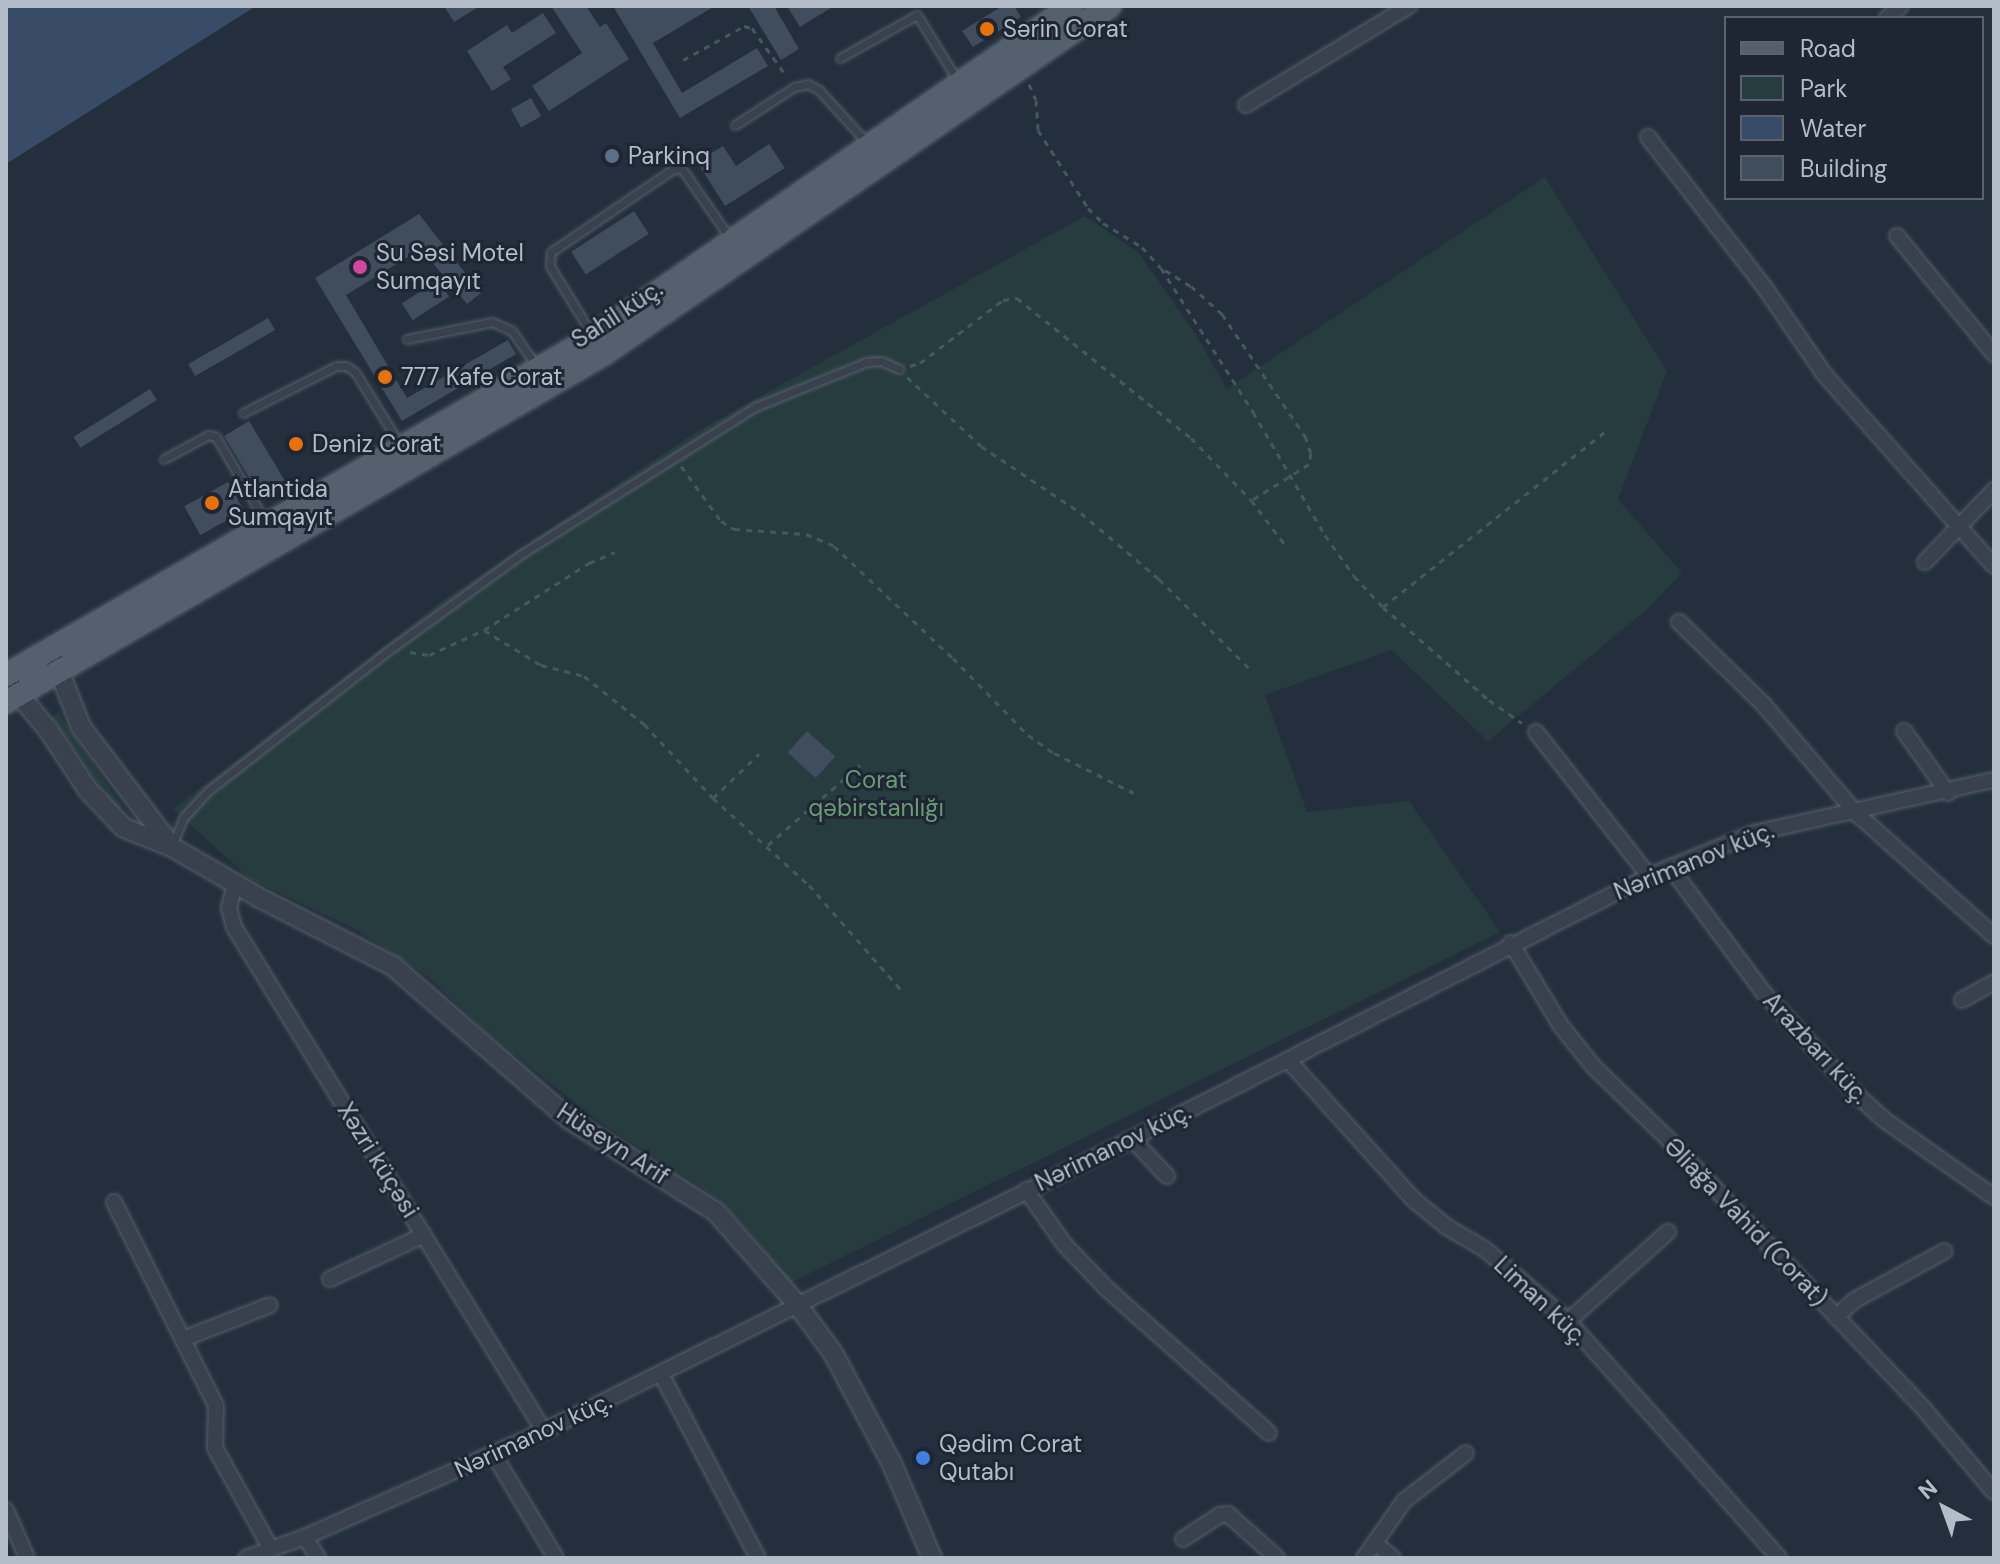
<!DOCTYPE html>
<html>
<head>
<meta charset="utf-8">
<style>
  body { margin:0 }
  #map { position:relative; width:2000px; height:1564px; overflow:hidden; background:#242f3d; font-family:"DM Sans",sans-serif }
  div>[style] { position:absolute }
  [style*='--x'] { left:calc(var(--x)*1px); top:calc(var(--y)*1px); width:calc(var(--w)*1px); rotate:calc(var(--a)*1deg) }
  .green>* { inset:0; background:#263c3e }
  .water>* { inset:0; background:#394c67 }
  .building>* { inset:0; background:#404d5d; transform-origin:0 0 }
  .path>* { height:3px; margin-top:-1.5px; transform-origin:0; background:repeating-linear-gradient(90deg,#43595b 0 6px,transparent 0 12px) }
  .roads { filter:drop-shadow(0 0 2px #565f6b) drop-shadow(0 0 2px #565f6b) }
  .service>* { height:7px; margin:-3.5px; padding:0 3.5px; transform-origin:3.5px; border-radius:3.5px; background:#38414d }
  .minor>* { height:14px; margin:-7px; padding:0 7px; transform-origin:7px; border-radius:7px; background:#38414d }
  .tertiary>* { height:18px; margin:-9px; padding:0 9px; transform-origin:9px; border-radius:9px; background:#38414d }
  .primary>* { height:22px; margin:-11px; padding:0 11px; transform-origin:11px; border-radius:11px; background:#55606e }
  .dots>* { width:22px; height:22px; translate:-50% -50%; box-sizing:border-box; border:4px solid #1d2632; border-radius:50% }
  span { translate:-50% -50%; white-space:nowrap; text-align:center; line-height:1.15; -webkit-text-stroke:6px #1d2632; paint-order:stroke }
  .poi-label { font-size:24px; color:#b3bcc9 }
  .left { translate:0 -50%; text-align:left }
  .street-label { font-size:24px; color:#b3bcc9 }
  .park-label { font-size:24px; color:#6a9a75 }
  .frame { position:absolute; inset:0; border:8px solid #b3bcc9; pointer-events:none }
  .legend { position:absolute; left:1724px; top:16px; width:260px; height:184px; box-sizing:border-box; background:#1d2632; border:2px solid #59626e; margin:0; padding:10px 14px; list-style:none; font-size:24px; color:#b3bcc9 }
  .legend li { display:flex; align-items:center; gap:16px; height:40px }
  .legend b { width:40px; border:2px solid #59626e }
  .north { position:absolute; left:1904px; top:1468px; width:80px; height:80px; -webkit-text-stroke:6px #1d2632; paint-order:stroke; rotate:319deg; font-size:22px; font-weight:700; line-height:32px; text-align:center; color:#b3bcc9 }
  .north::after { content:''; display:block; margin:auto; width:28px; height:36px; background:#b3bcc9; clip-path:polygon(50% 0,100% 100%,50% 72%,0 100%) }
</style>
</head>
<body>
<div id="map">
  <div class="green">
    <div style="clip-path:polygon(1545px 177px,1667px 371px,1618px 499px,1682px 573px,1645px 611px,1488px 741px,1391px 650px,1265px 695px,1307px 812px,1409px 801px,1500px 932px,788px 1284px,758px 1242px,718px 1198px,599px 1122px,484px 1030px,430px 978px,357px 930px,249px 878px,173px 809px,445px 599px,696px 432px,1085px 216px,1138px 252px,1195px 333px,1227px 389px)"></div>
    <div style="clip-path:polygon(58px 712px,123px 808px,115px 808px,52px 717px)"></div>
  </div>
  <div class="water">
    <div style="clip-path:polygon(6px 6px,256px 6px,6px 164px)"></div>
  </div>
  <div class="building">
    <div style="clip-path:polygon(444px 6px,480px 6px,454px 22px)"></div>
    <div style="clip-path:polygon(551px 6px,586px 6px,600px 27px,606px 23px,629px 59px,549px 111px,532px 86px,582px 53px)"></div>
    <div style="clip-path:polygon(613px 6px,715px 6px,653px 43px,682px 93px,757px 48px,768px 66px,680px 118px)"></div>
    <div style="clip-path:polygon(748px 6px,774px 6px,799px 49px,781px 60px)"></div>
    <div style="clip-path:polygon(787px 6px,834px 6px,800px 27px)"></div>
    <div style="clip-path:polygon(1002px 6px,1014px 6px,1021px 17px,973px 47px,962px 31px)"></div>
    <div style="clip-path:polygon(543px 13px,556px 33px,503px 67px,511px 79px,492px 91px,467px 51px,507px 25px,512px 33px)"></div>
    <div style="left:531px;top:98px;width:21px;height:23px;rotate:61deg"></div>
    <div style="clip-path:polygon(769px 144px,785px 168px,725px 206px,697px 162px,723px 146px,736px 166px)"></div>
    <div style="left:634px;top:211px;width:27px;height:75px;rotate:57deg"></div>
    <div style="clip-path:polygon(419px 214px,481px 293px,467px 304px,421px 249px,346px 295px,407px 398px,508px 340px,516px 354px,402px 421px,315px 278px)"></div>
    <div style="left:438px;top:280px;width:20px;height:43px;rotate:57deg"></div>
    <div style="left:268px;top:318px;width:14px;height:92px;rotate:60deg"></div>
    <div style="left:150px;top:389px;width:13px;height:90px;rotate:58deg"></div>
    <div style="left:249px;top:421px;width:75px;height:29px;rotate:59deg"></div>
    <div style="left:228px;top:482px;width:33px;height:50px;rotate:61deg"></div>
    <div style="left:807px;top:731px;width:38px;height:29px;rotate:42deg"></div>
  </div>
  <div class="path">
    <div style="--x:683;--y:60;--w:70;--a:-29.1"></div>
    <div style="--x:744;--y:26;--w:8;--a:14"></div>
    <div style="--x:752;--y:28;--w:60;--a:54.5"></div>
    <div style="--x:1029;--y:84;--w:17;--a:66"></div>
    <div style="--x:1036;--y:100;--w:30;--a:86"></div>
    <div style="--x:1038;--y:130;--w:93;--a:57.3"></div>
    <div style="--x:1088;--y:208;--w:21;--a:45"></div>
    <div style="--x:1103;--y:223;--w:46;--a:31.6"></div>
    <div style="--x:1142;--y:247;--w:28;--a:48"></div>
    <div style="--x:1161;--y:268;--w:171;--a:57.4"></div>
    <div style="--x:1253;--y:412;--w:143;--a:59.7"></div>
    <div style="--x:1325;--y:535;--w:50;--a:54.7"></div>
    <div style="--x:1354;--y:576;--w:42;--a:46.9"></div>
    <div style="--x:1383;--y:607;--w:141;--a:41.3"></div>
    <div style="--x:1489;--y:700;--w:40;--a:34.9"></div>
    <div style="--x:1165;--y:270;--w:31;--a:32"></div>
    <div style="--x:1191;--y:286;--w:42;--a:42.1"></div>
    <div style="--x:1222;--y:314;--w:148;--a:55.8"></div>
    <div style="--x:1305;--y:436;--w:18;--a:71"></div>
    <div style="--x:1311;--y:453;--w:11;--a:100"></div>
    <div style="--x:1309;--y:464;--w:67;--a:147.7"></div>
    <div style="--x:910;--y:366;--w:10;--a:-17"></div>
    <div style="--x:920;--y:363;--w:104;--a:-37.2"></div>
    <div style="--x:1003;--y:300;--w:14;--a:-8"></div>
    <div style="--x:1017;--y:298;--w:223;--a:38.8"></div>
    <div style="--x:1191;--y:438;--w:86;--a:45.9"></div>
    <div style="--x:1251;--y:500;--w:58;--a:52.7"></div>
    <div style="--x:907;--y:377;--w:101;--a:43"></div>
    <div style="--x:981;--y:446;--w:120;--a:33.8"></div>
    <div style="--x:1081;--y:513;--w:102;--a:40.2"></div>
    <div style="--x:1159;--y:579;--w:128;--a:44.7"></div>
    <div style="--x:681;--y:466;--w:68;--a:54"></div>
    <div style="--x:721;--y:521;--w:15;--a:32"></div>
    <div style="--x:734;--y:529;--w:72;--a:4"></div>
    <div style="--x:806;--y:534;--w:30;--a:23"></div>
    <div style="--x:834;--y:546;--w:163;--a:43.3"></div>
    <div style="--x:953;--y:658;--w:107;--a:45.8"></div>
    <div style="--x:1028;--y:735;--w:32;--a:35"></div>
    <div style="--x:1054;--y:753;--w:89;--a:26.6"></div>
    <div style="--x:1383;--y:607;--w:284;--a:-38.3"></div>
    <div style="--x:484;--y:630;--w:67;--a:31.6"></div>
    <div style="--x:541;--y:665;--w:44;--a:14.3"></div>
    <div style="--x:584;--y:676;--w:77;--a:38.7"></div>
    <div style="--x:644;--y:724;--w:101;--a:47"></div>
    <div style="--x:713;--y:798;--w:130;--a:42.2"></div>
    <div style="--x:809;--y:885;--w:142;--a:48.7"></div>
    <div style="--x:410;--y:652;--w:19;--a:9"></div>
    <div style="--x:429;--y:655;--w:60;--a:-24.4"></div>
    <div style="--x:484;--y:630;--w:125;--a:-32.5"></div>
    <div style="--x:589;--y:563;--w:28;--a:-23"></div>
    <div style="--x:713;--y:798;--w:64;--a:-43.7"></div>
    <div style="--x:768;--y:845;--w:122;--a:-41"></div>
  </div>
  <div class="roads">
    <div class="service">
      <div style="--x:840;--y:58;--w:88;--a:-29.2"></div>
      <div style="--x:917;--y:15;--w:78;--a:58.2"></div>
      <div style="--x:735;--y:125;--w:70;--a:-32.8"></div>
      <div style="--x:794;--y:87;--w:14;--a:-12"></div>
      <div style="--x:808;--y:84;--w:13;--a:29"></div>
      <div style="--x:819;--y:90;--w:73;--a:47.8"></div>
      <div style="--x:591;--y:333;--w:79;--a:-121.5"></div>
      <div style="--x:550;--y:266;--w:14;--a:-86"></div>
      <div style="--x:551;--y:252;--w:148;--a:-34.2"></div>
      <div style="--x:673;--y:169;--w:9;--a:0"></div>
      <div style="--x:682;--y:169;--w:83;--a:55.3"></div>
      <div style="--x:407;--y:339;--w:87;--a:-11.3"></div>
      <div style="--x:492;--y:322;--w:22;--a:24"></div>
      <div style="--x:512;--y:331;--w:44;--a:55.2"></div>
      <div style="--x:243;--y:413;--w:104;--a:-26.8"></div>
      <div style="--x:336;--y:366;--w:10;--a:0"></div>
      <div style="--x:346;--y:366;--w:11;--a:34"></div>
      <div style="--x:355;--y:372;--w:84;--a:58.2"></div>
      <div style="--x:164;--y:459;--w:50;--a:-28.6"></div>
      <div style="--x:208;--y:435;--w:8;--a:14"></div>
      <div style="--x:216;--y:437;--w:97;--a:59.7"></div>
      <div style="--x:172;--y:846;--w:31;--a:-68"></div>
      <div style="--x:184;--y:817;--w:35;--a:-47"></div>
      <div style="--x:208;--y:791;--w:233;--a:-37.9"></div>
      <div style="--x:392;--y:648;--w:158;--a:-36"></div>
      <div style="--x:520;--y:555;--w:278;--a:-32.2"></div>
      <div style="--x:755;--y:407;--w:121;--a:-21.9"></div>
      <div style="--x:867;--y:362;--w:14;--a:-4"></div>
      <div style="--x:881;--y:361;--w:20;--a:24"></div>
    </div>
    <div class="minor">
      <div style="--x:1887;--y:18;--w:18;--a:-41"></div>
      <div style="--x:1246;--y:105;--w:191;--a:-31.3"></div>
      <div style="--x:1648;--y:137;--w:191;--a:52.2"></div>
      <div style="--x:1765;--y:288;--w:104;--a:55.5"></div>
      <div style="--x:1824;--y:374;--w:256;--a:48.5"></div>
      <div style="--x:1897;--y:236;--w:153;--a:50.6"></div>
      <div style="--x:1925;--y:562;--w:100;--a:-46.2"></div>
      <div style="--x:1679;--y:622;--w:119;--a:44.3"></div>
      <div style="--x:1764;--y:705;--w:142;--a:49.6"></div>
      <div style="--x:1856;--y:813;--w:185;--a:41.7"></div>
      <div style="--x:1904;--y:731;--w:76;--a:54.6"></div>
      <div style="--x:1536;--y:732;--w:183;--a:51.9"></div>
      <div style="--x:1670;--y:867;--w:157;--a:53.3"></div>
      <div style="--x:1764;--y:993;--w:139;--a:47.6"></div>
      <div style="--x:1858;--y:1096;--w:38;--a:42"></div>
      <div style="--x:1886;--y:1121;--w:132;--a:35.1"></div>
      <div style="--x:235;--y:885;--w:24;--a:105"></div>
      <div style="--x:229;--y:908;--w:20;--a:75"></div>
      <div style="--x:234;--y:927;--w:592;--a:58.41"></div>
      <div style="--x:1511;--y:943;--w:97;--a:58.9"></div>
      <div style="--x:1561;--y:1026;--w:51;--a:51.3"></div>
      <div style="--x:1593;--y:1066;--w:103;--a:44.2"></div>
      <div style="--x:1667;--y:1138;--w:372;--a:46.5"></div>
      <div style="--x:1923;--y:1408;--w:110;--a:49.8"></div>
      <div style="--x:1962;--y:1000;--w:37;--a:-29"></div>
      <div style="--x:1288;--y:1060;--w:188;--a:48"></div>
      <div style="--x:1414;--y:1200;--w:43;--a:39.3"></div>
      <div style="--x:1447;--y:1227;--w:45;--a:30.5"></div>
      <div style="--x:1486;--y:1250;--w:108;--a:40.9"></div>
      <div style="--x:1568;--y:1321;--w:317;--a:48.3"></div>
      <div style="--x:1132;--y:1139;--w:51;--a:46.6"></div>
      <div style="--x:1026;--y:1190;--w:67;--a:54.7"></div>
      <div style="--x:1065;--y:1245;--w:62;--a:46.3"></div>
      <div style="--x:1108;--y:1290;--w:215;--a:41.6"></div>
      <div style="--x:114;--y:1202;--w:228;--a:63.4"></div>
      <div style="--x:216;--y:1406;--w:42;--a:91.4"></div>
      <div style="--x:215;--y:1448;--w:115;--a:61"></div>
      <div style="--x:330;--y:1279;--w:104;--a:-25.1"></div>
      <div style="--x:1836;--y:1317;--w:25;--a:-42"></div>
      <div style="--x:1855;--y:1300;--w:102;--a:-28.6"></div>
      <div style="--x:1568;--y:1321;--w:134;--a:-41.7"></div>
      <div style="--x:183;--y:1339;--w:93;--a:-21.3"></div>
      <div style="--x:661;--y:1374;--w:208;--a:62.2"></div>
      <div style="--x:494;--y:1455;--w:120;--a:59"></div>
      <div style="--x:6;--y:1510;--w:52;--a:66.4"></div>
      <div style="--x:305;--y:1537;--w:25;--a:58"></div>
      <div style="--x:1183;--y:1539;--w:44;--a:-33"></div>
      <div style="--x:1220;--y:1515;--w:8;--a:-7"></div>
      <div style="--x:1228;--y:1514;--w:66;--a:41.9"></div>
      <div style="--x:1375;--y:1543;--w:23;--a:40"></div>
      <div style="--x:246;--y:1558;--w:63;--a:-19.6"></div>
      <div style="--x:305;--y:1537;--w:261;--a:-23.9"></div>
      <div style="--x:544;--y:1431;--w:657;--a:-26.41"></div>
      <div style="--x:1132;--y:1139;--w:580;--a:-26.96"></div>
      <div style="--x:1649;--y:876;--w:113;--a:-22.3"></div>
      <div style="--x:1754;--y:833;--w:246;--a:-12.5"></div>
      <div style="--x:1364;--y:1558;--w:70;--a:-54.9"></div>
      <div style="--x:1404;--y:1501;--w:78;--a:-37.7"></div>
    </div>
    <div class="tertiary">
      <div style="--x:54;--y:658;--w:74;--a:68.6"></div>
      <div style="--x:81;--y:727;--w:151;--a:52.8"></div>
      <div style="--x:11;--y:685;--w:60;--a:50.4"></div>
      <div style="--x:49;--y:731;--w:71;--a:56.5"></div>
      <div style="--x:88;--y:790;--w:52;--a:46.5"></div>
      <div style="--x:124;--y:828;--w:52;--a:21.6"></div>
      <div style="--x:172;--y:847;--w:99;--a:30.2"></div>
      <div style="--x:258;--y:897;--w:152;--a:27.1"></div>
      <div style="--x:393;--y:966;--w:235;--a:41"></div>
      <div style="--x:570;--y:1120;--w:173;--a:32.2"></div>
      <div style="--x:716;--y:1212;--w:121;--a:48.7"></div>
      <div style="--x:796;--y:1303;--w:62;--a:53.5"></div>
      <div style="--x:833;--y:1353;--w:126;--a:62"></div>
      <div style="--x:892;--y:1464;--w:102;--a:66.9"></div>
    </div>
    <div class="primary">
      <div style="--x:6;--y:675;--w:677;--a:-29.93"></div>
      <div style="--x:593;--y:337;--w:581;--a:-34.7"></div>
      <div style="--x:6;--y:702;--w:692;--a:-30.2"></div>
      <div style="--x:604;--y:354;--w:614;--a:-34.52"></div>
    </div>
  </div>
  <div class="dots">
    <div style="left:987px;top:29px;background:#e8710a"></div>
    <div style="left:612px;top:156px;background:#5c6f8a"></div>
    <div style="left:360px;top:267px;background:#d1479c"></div>
    <div style="left:385px;top:377px;background:#e8710a"></div>
    <div style="left:296px;top:444px;background:#e8710a"></div>
    <div style="left:212px;top:503px;background:#e8710a"></div>
    <div style="left:923px;top:1458px;background:#3f7fe0"></div>
  </div>
  <div class="poi-label">
    <span class="left" style="left:1003px;top:29px">Sərin Corat</span>
    <span class="left" style="left:628px;top:156px">Parkinq</span>
    <span class="left" style="left:376px;top:267px">Su Səsi Motel<br>Sumqayıt</span>
    <span class="left" style="left:401px;top:377px">777 Kafe Corat</span>
    <span class="left" style="left:312px;top:444px">Dəniz Corat</span>
    <span class="left" style="left:228px;top:503px">Atlantida<br>Sumqayıt</span>
    <span class="left" style="left:939px;top:1458px">Qədim Corat<br>Qutabı</span>
  </div>
  <div class="street-label">
    <span style="left:617px;top:314px;rotate:-33deg">Sahil küç.</span>
    <span style="left:1694px;top:861px;rotate:-22deg">Nərimanov küç.</span>
    <span style="left:1816px;top:1048px;rotate:47deg">Arazbarı küç.</span>
    <span style="left:613px;top:1144px;rotate:33deg">Hüseyn Arif</span>
    <span style="left:1113px;top:1147px;rotate:-26deg">Nərimanov küç.</span>
    <span style="left:378px;top:1160px;rotate:58deg">Xəzri küçəsi</span>
    <span style="left:1746px;top:1222px;rotate:46deg">Əliağa Vahid (Corat)</span>
    <span style="left:1541px;top:1301px;rotate:43deg">Liman küç.</span>
    <span style="left:533px;top:1435px;rotate:-25deg">Nərimanov küç.</span>
  </div>
  <div class="park-label">
    <span style="left:876px;top:794px">Corat<br>qəbirstanlığı</span>
  </div>
  <div class="frame"></div>
  <ul class="legend">
  <li><b style="height:10px;background:#55606e"></b>Road</li>
  <li><b style="height:22px;background:#263c3e"></b>Park</li>
  <li><b style="height:22px;background:#394c67"></b>Water</li>
  <li><b style="height:22px;background:#404d5d"></b>Building</li>
  </ul>
  <div class="north">N</div>
</div>
</body>
</html>
